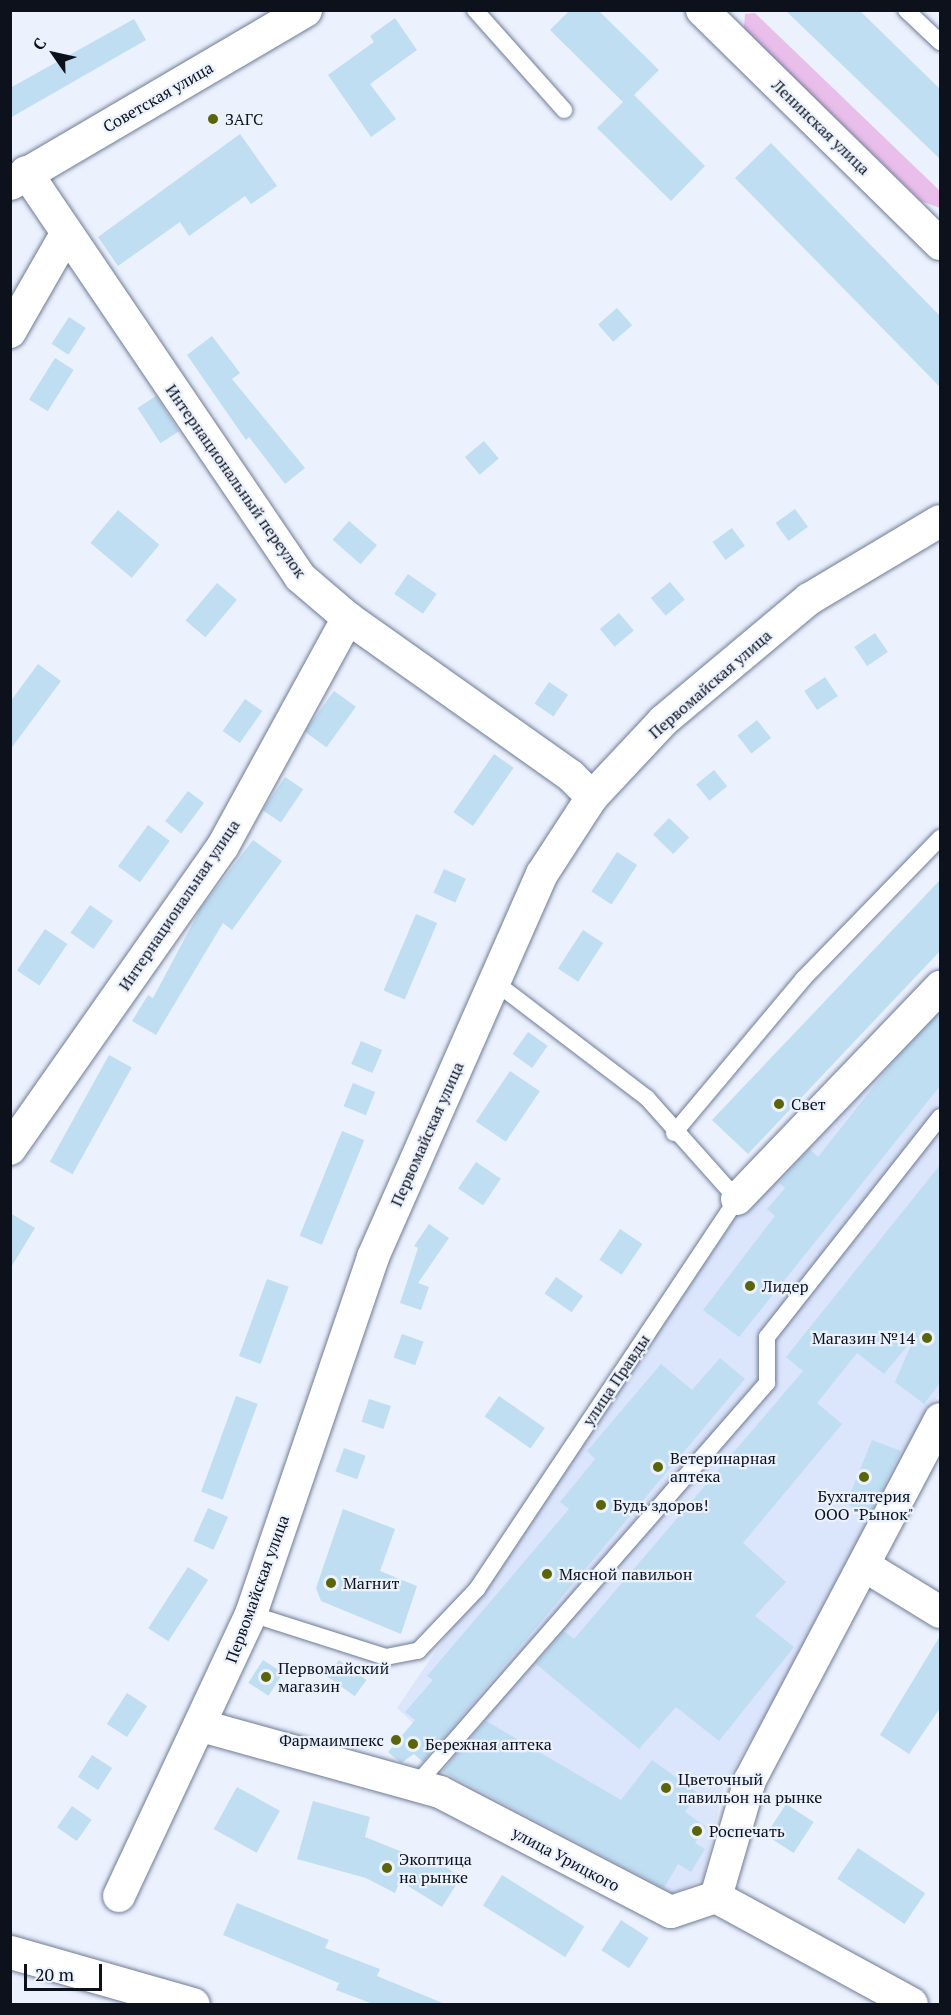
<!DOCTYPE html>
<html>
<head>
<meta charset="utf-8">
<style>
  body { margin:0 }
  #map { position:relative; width:951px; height:2015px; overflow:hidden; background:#ebf1fd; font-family:"PT Serif",serif }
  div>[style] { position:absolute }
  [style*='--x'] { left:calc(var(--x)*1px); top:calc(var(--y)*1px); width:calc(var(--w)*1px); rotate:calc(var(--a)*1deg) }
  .built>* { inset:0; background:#dbe5fb }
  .green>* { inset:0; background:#eabeeb }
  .building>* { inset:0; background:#bfdef2; transform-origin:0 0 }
  .roads { filter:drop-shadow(0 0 2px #6f7b96) drop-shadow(0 0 2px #6f7b96) }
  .service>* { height:16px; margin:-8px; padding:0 8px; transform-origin:8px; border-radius:8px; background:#fff }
  .minor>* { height:32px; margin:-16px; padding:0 16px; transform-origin:16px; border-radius:16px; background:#fff }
  .tertiary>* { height:33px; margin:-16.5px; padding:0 16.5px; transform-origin:16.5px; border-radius:16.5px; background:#fff }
  .secondary>* { height:33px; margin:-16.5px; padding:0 16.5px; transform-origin:16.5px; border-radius:16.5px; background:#fff }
  .dots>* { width:16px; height:16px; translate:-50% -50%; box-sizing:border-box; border:3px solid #ebf1fd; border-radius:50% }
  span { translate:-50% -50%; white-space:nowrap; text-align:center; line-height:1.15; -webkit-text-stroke:4.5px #ebf1fd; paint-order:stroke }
  .street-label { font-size:16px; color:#0c111b }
  .poi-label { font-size:16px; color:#0c111b }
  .left { translate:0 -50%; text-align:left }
  .right { translate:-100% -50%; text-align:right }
  .frame { position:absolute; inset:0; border:12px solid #0c111b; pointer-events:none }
  .north { position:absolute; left:24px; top:24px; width:60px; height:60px; -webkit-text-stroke:4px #ebf1fd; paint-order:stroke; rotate:304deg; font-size:16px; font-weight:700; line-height:24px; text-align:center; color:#0c111b }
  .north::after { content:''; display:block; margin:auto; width:21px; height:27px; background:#0c111b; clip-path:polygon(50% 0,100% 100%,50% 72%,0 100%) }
  .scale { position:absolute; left:24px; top:1964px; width:78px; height:27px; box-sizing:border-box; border:3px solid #0c111b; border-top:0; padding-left:8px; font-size:18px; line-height:21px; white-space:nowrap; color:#0c111b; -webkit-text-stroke:4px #ebf1fd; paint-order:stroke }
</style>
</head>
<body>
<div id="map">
  <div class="built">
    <div style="clip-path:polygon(940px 993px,940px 1394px,928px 1408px,854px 1565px,724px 1785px,703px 1879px,661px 1900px,569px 1857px,450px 1777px,457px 1764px,397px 1708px,739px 1207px)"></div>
  </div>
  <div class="green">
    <div style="clip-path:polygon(755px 13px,940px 191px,940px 208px,921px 201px,744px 29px,745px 14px)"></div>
  </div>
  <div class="building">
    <div style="clip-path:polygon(570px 10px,598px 10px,659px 70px,634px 95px,705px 166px,671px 201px,597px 128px,623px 102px,550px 30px)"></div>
    <div style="clip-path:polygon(785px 10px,859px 10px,940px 89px,940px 159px)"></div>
    <div style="clip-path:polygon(395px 18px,417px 50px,370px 84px,396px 119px,371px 137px,328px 75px,374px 42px,370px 36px)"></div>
    <div style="clip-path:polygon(134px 19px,146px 40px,10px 118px,10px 88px)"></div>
    <div style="clip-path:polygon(240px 134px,277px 186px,251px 204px,245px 196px,189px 236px,180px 222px,118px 266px,98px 237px)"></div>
    <div style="clip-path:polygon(771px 143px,940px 316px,940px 387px,735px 178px)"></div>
    <div style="left:617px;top:308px;width:23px;height:25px;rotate:49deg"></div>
    <div style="left:69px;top:317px;width:20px;height:32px;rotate:33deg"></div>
    <div style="clip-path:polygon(212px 336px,240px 373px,232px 379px,305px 468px,285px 484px,249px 437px,246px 440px,187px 355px)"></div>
    <div style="left:55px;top:358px;width:22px;height:49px;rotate:32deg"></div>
    <div style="left:156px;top:396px;width:42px;height:22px;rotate:57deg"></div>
    <div style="left:484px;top:441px;width:23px;height:25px;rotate:50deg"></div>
    <div style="left:795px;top:509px;width:22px;height:24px;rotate:54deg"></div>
    <div style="left:118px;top:510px;width:54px;height:43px;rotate:40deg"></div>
    <div style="left:349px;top:521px;width:37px;height:25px;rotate:41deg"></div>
    <div style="left:732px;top:528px;width:22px;height:24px;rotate:54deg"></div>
    <div style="left:408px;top:574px;width:35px;height:24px;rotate:35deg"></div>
    <div style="left:670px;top:582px;width:23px;height:25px;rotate:50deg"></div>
    <div style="left:217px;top:583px;width:26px;height:49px;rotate:40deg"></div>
    <div style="left:619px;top:613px;width:23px;height:25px;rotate:50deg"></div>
    <div style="left:875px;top:633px;width:23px;height:25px;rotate:56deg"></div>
    <div style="clip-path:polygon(38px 664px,61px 681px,10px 750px,10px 702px)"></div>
    <div style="left:825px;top:677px;width:23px;height:25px;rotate:56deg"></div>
    <div style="left:549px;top:682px;width:23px;height:26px;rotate:34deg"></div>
    <div style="left:334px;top:691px;width:27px;height:50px;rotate:36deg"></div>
    <div style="left:245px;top:699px;width:21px;height:39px;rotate:35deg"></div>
    <div style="left:757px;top:720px;width:23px;height:25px;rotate:52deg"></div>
    <div style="left:494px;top:754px;width:24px;height:71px;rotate:35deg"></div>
    <div style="left:714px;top:770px;width:21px;height:23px;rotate:51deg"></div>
    <div style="left:285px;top:777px;width:22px;height:40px;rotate:34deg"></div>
    <div style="left:188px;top:791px;width:20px;height:38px;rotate:37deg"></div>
    <div style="left:669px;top:818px;width:28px;height:23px;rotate:44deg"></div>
    <div style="left:148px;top:825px;width:27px;height:51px;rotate:36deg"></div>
    <div style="clip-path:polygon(253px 840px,282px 861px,232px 930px,223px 923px,156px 1035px,132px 1021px,148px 995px,153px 998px,201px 908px)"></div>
    <div style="left:617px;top:852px;width:24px;height:47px;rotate:33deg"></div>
    <div style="left:444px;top:869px;width:24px;height:26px;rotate:24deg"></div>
    <div style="clip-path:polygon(940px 880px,940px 951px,748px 1154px,712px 1120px)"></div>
    <div style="left:90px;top:905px;width:28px;height:34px;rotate:35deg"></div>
    <div style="left:416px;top:914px;width:23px;height:83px;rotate:23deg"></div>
    <div style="left:45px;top:929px;width:27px;height:50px;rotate:34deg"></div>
    <div style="left:583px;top:930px;width:24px;height:46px;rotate:33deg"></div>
    <div style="clip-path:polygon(940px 1012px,940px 1086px,739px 1337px,703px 1310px,775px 1216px,767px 1209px,785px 1188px,779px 1183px,809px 1149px,818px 1157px,889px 1067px)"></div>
    <div style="left:528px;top:1032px;width:24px;height:27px;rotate:35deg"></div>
    <div style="left:361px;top:1041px;width:23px;height:25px;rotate:23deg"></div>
    <div style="left:109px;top:1055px;width:26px;height:122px;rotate:29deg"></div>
    <div style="left:510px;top:1071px;width:36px;height:61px;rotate:34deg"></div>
    <div style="left:353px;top:1083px;width:24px;height:25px;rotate:22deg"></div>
    <div style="left:342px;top:1131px;width:24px;height:113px;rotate:22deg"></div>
    <div style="left:476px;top:1162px;width:30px;height:32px;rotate:34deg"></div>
    <div style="clip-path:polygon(940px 1165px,940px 1383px,924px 1404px,895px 1382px,914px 1338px,884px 1374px,857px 1353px,817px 1403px,842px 1424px,743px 1543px,786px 1582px,755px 1616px,794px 1647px,719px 1741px,676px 1707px,639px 1749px,536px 1664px,564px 1631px,574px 1639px,803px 1371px,786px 1357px)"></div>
    <div style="clip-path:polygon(10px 1213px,35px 1228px,10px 1269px)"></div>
    <div style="clip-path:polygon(429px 1224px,449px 1238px,418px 1283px,429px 1287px,421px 1310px,400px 1303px,418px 1248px,414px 1246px)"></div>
    <div style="left:620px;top:1229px;width:27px;height:37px;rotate:34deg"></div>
    <div style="left:556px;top:1277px;width:33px;height:20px;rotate:35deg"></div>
    <div style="left:267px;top:1279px;width:23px;height:82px;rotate:20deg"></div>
    <div style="left:402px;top:1334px;width:23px;height:25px;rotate:20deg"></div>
    <div style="clip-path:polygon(720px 1358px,745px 1379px,423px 1762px,414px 1754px,401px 1763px,388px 1752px,415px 1720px,405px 1712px,433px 1680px,427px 1676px,569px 1509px,560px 1502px,595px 1459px,587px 1451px,661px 1364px,692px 1390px)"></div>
    <div style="left:236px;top:1396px;width:23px;height:102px;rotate:20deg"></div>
    <div style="left:499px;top:1396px;width:56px;height:25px;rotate:35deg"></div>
    <div style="left:369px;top:1399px;width:23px;height:24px;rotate:18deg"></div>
    <div style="clip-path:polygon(872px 1440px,901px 1451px,870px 1514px,846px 1504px)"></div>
    <div style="left:344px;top:1448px;width:23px;height:25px;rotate:20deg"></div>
    <div style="left:208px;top:1508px;width:22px;height:36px;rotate:24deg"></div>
    <div style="clip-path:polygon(343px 1509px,395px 1529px,380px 1571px,417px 1586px,401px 1634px,321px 1601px,316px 1588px)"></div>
    <div style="left:188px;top:1567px;width:24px;height:73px;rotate:33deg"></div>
    <div style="clip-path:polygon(940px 1636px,940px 1708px,909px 1754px,880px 1735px)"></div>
    <div style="left:263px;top:1660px;width:24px;height:27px;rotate:33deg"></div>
    <div style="left:339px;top:1660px;width:34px;height:20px;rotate:36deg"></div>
    <div style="left:127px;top:1693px;width:24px;height:37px;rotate:33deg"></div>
    <div style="clip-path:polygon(486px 1721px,621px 1800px,652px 1760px,698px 1793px,685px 1812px,706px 1827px,695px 1843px,705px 1849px,691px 1872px,678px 1864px,664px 1888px,442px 1771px)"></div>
    <div style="left:92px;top:1755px;width:24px;height:26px;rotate:33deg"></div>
    <div style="left:237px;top:1787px;width:49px;height:48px;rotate:29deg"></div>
    <div style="clip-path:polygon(313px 1801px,370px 1817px,365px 1837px,430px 1863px,433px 1859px,461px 1877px,442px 1907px,400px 1881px,395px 1893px,366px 1878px,297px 1859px)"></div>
    <div style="left:786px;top:1804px;width:33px;height:37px;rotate:33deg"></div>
    <div style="left:72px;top:1806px;width:24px;height:26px;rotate:35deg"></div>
    <div style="left:858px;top:1848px;width:81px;height:37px;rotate:34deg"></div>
    <div style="left:502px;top:1875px;width:97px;height:36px;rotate:32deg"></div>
    <div style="clip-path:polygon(237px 1903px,329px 1940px,325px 1948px,380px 1969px,377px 1976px,445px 2004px,373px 2004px,336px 1990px,339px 1983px,223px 1935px)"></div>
    <div style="left:621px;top:1920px;width:33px;height:36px;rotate:33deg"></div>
  </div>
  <div class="roads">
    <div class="service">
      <div style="--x:475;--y:10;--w:134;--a:48.3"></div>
      <div style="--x:906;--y:10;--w:47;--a:43.3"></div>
      <div style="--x:674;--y:1133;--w:201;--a:-50"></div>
      <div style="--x:803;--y:979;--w:197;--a:-45.8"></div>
      <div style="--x:251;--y:1614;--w:142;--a:17.7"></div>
      <div style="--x:386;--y:1657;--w:33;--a:-11"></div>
      <div style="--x:418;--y:1651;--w:86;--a:-46.4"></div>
      <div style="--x:477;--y:1589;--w:469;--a:-56.3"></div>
      <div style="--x:737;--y:1199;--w:135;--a:-131.7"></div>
      <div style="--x:647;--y:1098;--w:191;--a:-142.7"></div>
      <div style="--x:416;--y:1785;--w:534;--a:-48.87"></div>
      <div style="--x:767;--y:1383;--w:46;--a:-90"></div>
      <div style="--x:767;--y:1337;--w:280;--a:-51.8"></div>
    </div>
    <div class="minor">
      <div style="--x:702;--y:10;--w:334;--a:44.5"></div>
      <div style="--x:26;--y:172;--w:489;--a:55.9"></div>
      <div style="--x:300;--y:577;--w:63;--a:40.5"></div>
      <div style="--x:348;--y:618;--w:273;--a:35.3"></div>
      <div style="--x:571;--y:776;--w:30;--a:45"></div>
      <div style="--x:10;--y:332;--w:111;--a:-60.2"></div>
      <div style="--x:10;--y:1149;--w:370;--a:-54.9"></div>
      <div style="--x:223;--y:846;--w:260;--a:-61.3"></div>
      <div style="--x:737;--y:1199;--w:294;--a:-46.2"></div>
      <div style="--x:865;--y:1566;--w:88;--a:31.5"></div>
      <div style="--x:202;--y:1726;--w:247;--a:15.5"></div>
      <div style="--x:440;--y:1792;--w:260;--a:27.5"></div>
      <div style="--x:671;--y:1912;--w:47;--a:-18.4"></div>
      <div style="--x:716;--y:1897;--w:223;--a:28.6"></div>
      <div style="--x:119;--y:1896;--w:311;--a:-64.9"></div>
      <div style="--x:251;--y:1614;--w:377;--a:-71.1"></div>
      <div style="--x:373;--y:1257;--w:419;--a:-66.2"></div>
      <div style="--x:542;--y:874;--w:92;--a:-57"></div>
      <div style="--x:592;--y:797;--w:104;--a:-46.9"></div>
      <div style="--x:663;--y:721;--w:190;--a:-39.9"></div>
      <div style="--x:809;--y:599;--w:152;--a:-30.8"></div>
      <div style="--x:716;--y:1897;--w:122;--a:-73.8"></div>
      <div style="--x:750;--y:1780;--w:408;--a:-62.2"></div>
    </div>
    <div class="tertiary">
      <div style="--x:10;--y:1952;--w:190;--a:15.9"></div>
    </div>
    <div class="secondary">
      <div style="--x:10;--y:183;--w:342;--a:-30.4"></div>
    </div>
  </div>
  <div class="dots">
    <div style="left:213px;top:119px;background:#5a6507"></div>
    <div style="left:779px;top:1104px;background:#5a6507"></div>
    <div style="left:750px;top:1286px;background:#5a6507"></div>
    <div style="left:927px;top:1338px;background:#5a6507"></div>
    <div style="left:658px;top:1467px;background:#5a6507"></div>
    <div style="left:864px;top:1477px;background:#5a6507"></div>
    <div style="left:601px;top:1505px;background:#5a6507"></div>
    <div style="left:547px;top:1574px;background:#5a6507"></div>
    <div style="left:331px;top:1583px;background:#5a6507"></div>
    <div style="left:266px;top:1677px;background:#5a6507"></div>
    <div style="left:396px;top:1740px;background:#5a6507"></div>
    <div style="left:413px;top:1744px;background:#5a6507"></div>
    <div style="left:666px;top:1788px;background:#5a6507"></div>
    <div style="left:697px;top:1831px;background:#5a6507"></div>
    <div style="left:387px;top:1868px;background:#5a6507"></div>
  </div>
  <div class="street-label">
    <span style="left:158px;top:97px;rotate:-30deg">Советская улица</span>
    <span style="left:821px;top:127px;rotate:44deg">Ленинская улица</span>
    <span style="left:236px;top:481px;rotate:55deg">Интернациональный переулок</span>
    <span style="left:710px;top:684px;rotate:-41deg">Первомайская улица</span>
    <span style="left:179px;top:905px;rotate:-56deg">Интернациональная улица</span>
    <span style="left:427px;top:1134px;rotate:-66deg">Первомайская улица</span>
    <span style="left:616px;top:1380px;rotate:-56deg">улица Правды</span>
    <span style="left:257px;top:1589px;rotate:-70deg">Первомайская улица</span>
    <span style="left:566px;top:1859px;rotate:28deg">улица Урицкого</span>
  </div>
  <div class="poi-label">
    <span class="left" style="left:225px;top:119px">ЗАГС</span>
    <span class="left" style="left:791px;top:1104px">Свет</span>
    <span class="left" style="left:762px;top:1286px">Лидер</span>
    <span class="right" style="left:915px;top:1338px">Магазин №14</span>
    <span class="left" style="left:670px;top:1467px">Ветеринарная<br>аптека</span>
    <span style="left:864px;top:1505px">Бухгалтерия<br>ООО "Рынок"</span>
    <span class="left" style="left:613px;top:1505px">Будь здоров!</span>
    <span class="left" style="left:559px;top:1574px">Мясной павильон</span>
    <span class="left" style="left:343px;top:1583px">Магнит</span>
    <span class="left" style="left:278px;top:1677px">Первомайский<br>магазин</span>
    <span class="right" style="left:384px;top:1740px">Фармаимпекс</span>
    <span class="left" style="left:425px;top:1744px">Бережная аптека</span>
    <span class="left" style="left:678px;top:1788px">Цветочный<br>павильон на рынке</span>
    <span class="left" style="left:709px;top:1831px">Роспечать</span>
    <span class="left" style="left:399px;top:1868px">Экоптица<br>на рынке</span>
  </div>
  <div class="frame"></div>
  <div class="north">С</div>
  <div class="scale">20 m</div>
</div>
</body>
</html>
